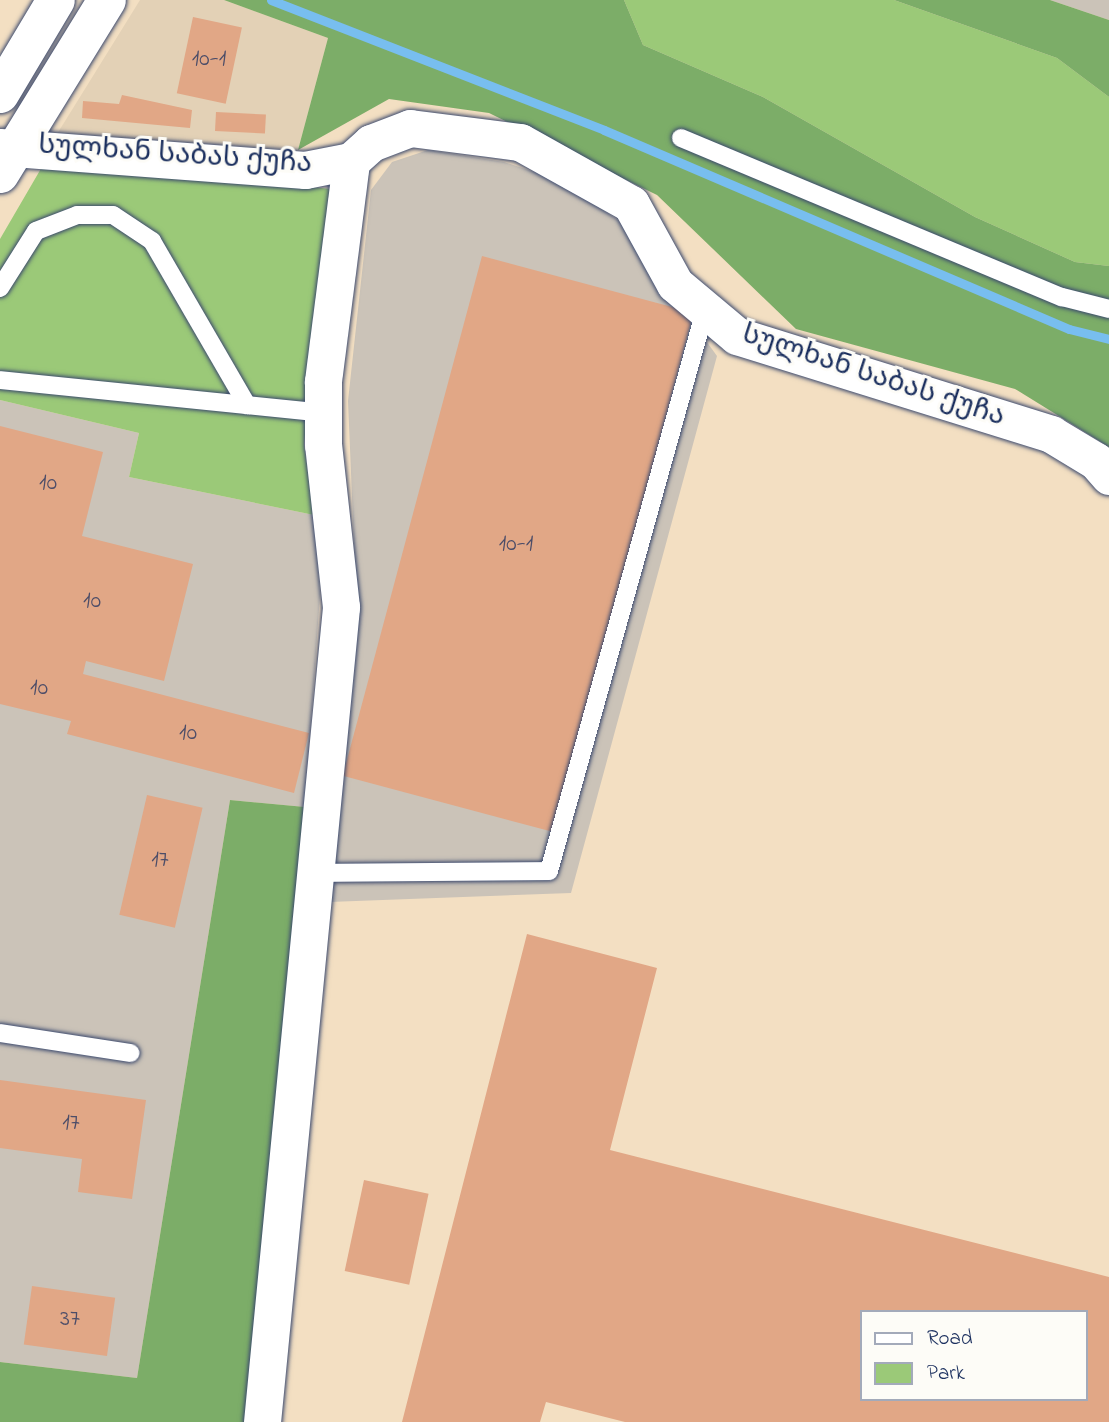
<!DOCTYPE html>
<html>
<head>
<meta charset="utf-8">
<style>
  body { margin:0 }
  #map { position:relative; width:1109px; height:1422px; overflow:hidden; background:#f3dfc2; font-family:"Indie Flower","Noto Sans Georgian",sans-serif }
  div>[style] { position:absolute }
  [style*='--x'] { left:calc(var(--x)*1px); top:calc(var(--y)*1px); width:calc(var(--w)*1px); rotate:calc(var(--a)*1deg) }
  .built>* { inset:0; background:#e3d1b6 }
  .industrial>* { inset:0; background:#cbc3b8 }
  .green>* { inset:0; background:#9bc978 }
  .forest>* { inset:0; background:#7cad68 }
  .stream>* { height:9px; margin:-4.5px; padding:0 4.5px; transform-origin:4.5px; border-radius:4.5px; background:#78beef }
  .building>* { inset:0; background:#e1a786; transform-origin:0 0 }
  .roads { filter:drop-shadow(0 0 2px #3b496d) drop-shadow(0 0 2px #3b496d) }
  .service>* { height:18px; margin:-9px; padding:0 9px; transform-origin:9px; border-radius:9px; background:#fff }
  .minor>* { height:37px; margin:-18.5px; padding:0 18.5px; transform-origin:18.5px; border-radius:18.5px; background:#fff }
  .secondary>* { height:38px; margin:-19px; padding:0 19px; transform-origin:19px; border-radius:19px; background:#fff }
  span { translate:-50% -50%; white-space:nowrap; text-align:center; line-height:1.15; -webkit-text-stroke:6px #fdfcf7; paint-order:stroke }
  .number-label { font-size:24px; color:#4c4d68 }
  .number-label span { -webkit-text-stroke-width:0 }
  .street-label { font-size:28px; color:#1b2f5e }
  .legend { position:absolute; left:860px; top:1310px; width:228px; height:91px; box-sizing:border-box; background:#fdfcf7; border:2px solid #a3aaba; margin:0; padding:9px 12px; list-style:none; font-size:21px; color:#1b2f5e }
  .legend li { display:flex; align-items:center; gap:14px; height:35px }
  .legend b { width:35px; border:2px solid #a3aaba }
</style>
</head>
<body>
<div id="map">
  <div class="built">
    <div style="clip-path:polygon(140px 0,224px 0,328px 38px,298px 150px,57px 134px)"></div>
  </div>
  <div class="industrial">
    <div style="clip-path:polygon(1050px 0,1109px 0,1109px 20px)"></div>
    <div style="clip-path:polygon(428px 150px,504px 162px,561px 181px,619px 221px,717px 356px,571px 893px,329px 902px,356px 591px,348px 401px,371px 190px,392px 162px)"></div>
    <div style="clip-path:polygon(0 400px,139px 433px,129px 477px,314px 515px,320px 595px,305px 807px,230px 800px,137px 1378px,0 1362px)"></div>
  </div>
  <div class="green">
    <div style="clip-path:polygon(624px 0,894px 0,1057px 58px,1109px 97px,1109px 266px,1075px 262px,975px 217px,763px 97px,643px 45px)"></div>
    <div style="clip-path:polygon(46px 160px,331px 189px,304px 444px,314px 515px,129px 477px,139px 433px,0 400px,0 239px)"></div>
  </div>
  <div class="forest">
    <div style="clip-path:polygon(224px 0,624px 0,643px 45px,763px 97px,975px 217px,1075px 262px,1109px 266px,1109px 447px,1015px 389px,796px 329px,657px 195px,489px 113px,389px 99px,298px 150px,328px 38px)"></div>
    <div style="clip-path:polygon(894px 0,1050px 0,1109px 20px,1109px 97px,1057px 58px)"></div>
    <div style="clip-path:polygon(230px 800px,305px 807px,249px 1422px,0 1422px,0 1362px,137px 1378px)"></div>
  </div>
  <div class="stream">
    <div style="--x:271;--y:0;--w:357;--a:21.3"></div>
    <div style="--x:604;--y:130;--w:506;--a:23.17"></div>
    <div style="--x:1069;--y:329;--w:41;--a:14"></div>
  </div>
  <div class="building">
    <div style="left:193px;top:17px;width:50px;height:78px;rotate:12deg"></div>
    <div style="clip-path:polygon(122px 95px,192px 110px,190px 128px,82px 118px,83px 101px,119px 104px)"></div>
    <div style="left:216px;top:112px;width:50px;height:19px;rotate:3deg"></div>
    <div style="left:482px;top:256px;width:219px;height:538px;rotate:15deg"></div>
    <div style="clip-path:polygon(0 426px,103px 452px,82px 536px,193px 564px,164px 681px,86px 661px,83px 674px,309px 733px,294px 793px,67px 734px,71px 721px,0 704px)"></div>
    <div style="left:147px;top:795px;width:57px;height:123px;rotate:13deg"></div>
    <div style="clip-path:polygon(evenodd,527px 934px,657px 968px,610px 1150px,1109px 1277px,1109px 1422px,625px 1422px,546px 1402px,540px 1422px,402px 1422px,527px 934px,862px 1312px,1086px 1312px,1086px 1399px,862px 1399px,862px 1312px)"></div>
    <div style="clip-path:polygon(0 1080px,146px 1100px,132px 1199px,78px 1192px,82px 1159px,0 1148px)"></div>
    <div style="left:364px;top:1180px;width:66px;height:93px;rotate:12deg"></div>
    <div style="left:32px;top:1286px;width:84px;height:59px;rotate:8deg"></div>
  </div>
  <div class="roads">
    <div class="service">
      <div style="--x:681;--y:138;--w:413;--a:22.7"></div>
      <div style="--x:1062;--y:297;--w:49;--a:14.3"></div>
      <div style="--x:0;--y:288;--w:67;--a:-57.7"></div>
      <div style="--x:36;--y:231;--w:44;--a:-21.3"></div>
      <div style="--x:77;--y:215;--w:36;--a:0"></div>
      <div style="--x:113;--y:215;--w:47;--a:33.7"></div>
      <div style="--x:152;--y:241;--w:190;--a:59.9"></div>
      <div style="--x:0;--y:380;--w:325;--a:5.8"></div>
      <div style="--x:315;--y:873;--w:234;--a:-0.5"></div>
      <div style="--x:549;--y:871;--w:578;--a:-74.45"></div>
      <div style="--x:0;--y:1033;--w:132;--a:8.7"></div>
    </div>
    <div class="minor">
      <div style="--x:0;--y:147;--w:306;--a:4.3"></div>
      <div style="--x:305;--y:170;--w:47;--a:-11.1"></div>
      <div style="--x:351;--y:161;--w:27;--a:-42"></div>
      <div style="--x:371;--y:143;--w:42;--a:-21"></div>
      <div style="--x:410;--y:128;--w:111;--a:7.3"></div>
      <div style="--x:520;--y:142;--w:127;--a:29.2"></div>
      <div style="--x:631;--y:204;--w:91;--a:61.2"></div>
      <div style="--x:675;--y:284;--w:81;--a:40"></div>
      <div style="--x:737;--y:336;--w:329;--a:17.3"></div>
      <div style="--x:1051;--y:434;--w:52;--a:31"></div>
      <div style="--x:1096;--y:461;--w:20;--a:49"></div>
      <div style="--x:262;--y:1422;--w:819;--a:-84.46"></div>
      <div style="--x:341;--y:607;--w:163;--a:-96.3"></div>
      <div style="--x:323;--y:445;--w:64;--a:-90"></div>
      <div style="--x:323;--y:381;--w:222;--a:-82.7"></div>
    </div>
    <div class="secondary">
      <div style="--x:0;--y:94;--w:109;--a:-59.2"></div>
      <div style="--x:0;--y:174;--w:204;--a:-58.4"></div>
    </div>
  </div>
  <div class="number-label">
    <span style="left:209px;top:60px">10-1</span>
    <span style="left:48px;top:484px">10</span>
    <span style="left:516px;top:545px">10-1</span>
    <span style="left:92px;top:602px">10</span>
    <span style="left:39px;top:689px">10</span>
    <span style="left:188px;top:734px">10</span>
    <span style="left:160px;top:861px">17</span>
    <span style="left:71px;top:1124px">17</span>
    <span style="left:70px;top:1320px">37</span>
  </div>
  <div class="street-label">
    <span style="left:175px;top:156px;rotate:4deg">სულხან საბას ქუჩა</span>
    <span style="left:873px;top:377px;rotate:18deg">სულხან საბას ქუჩა</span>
  </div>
  <ul class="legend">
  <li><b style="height:9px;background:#fff"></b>Road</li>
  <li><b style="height:19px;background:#9bc978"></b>Park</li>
  </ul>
</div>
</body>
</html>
